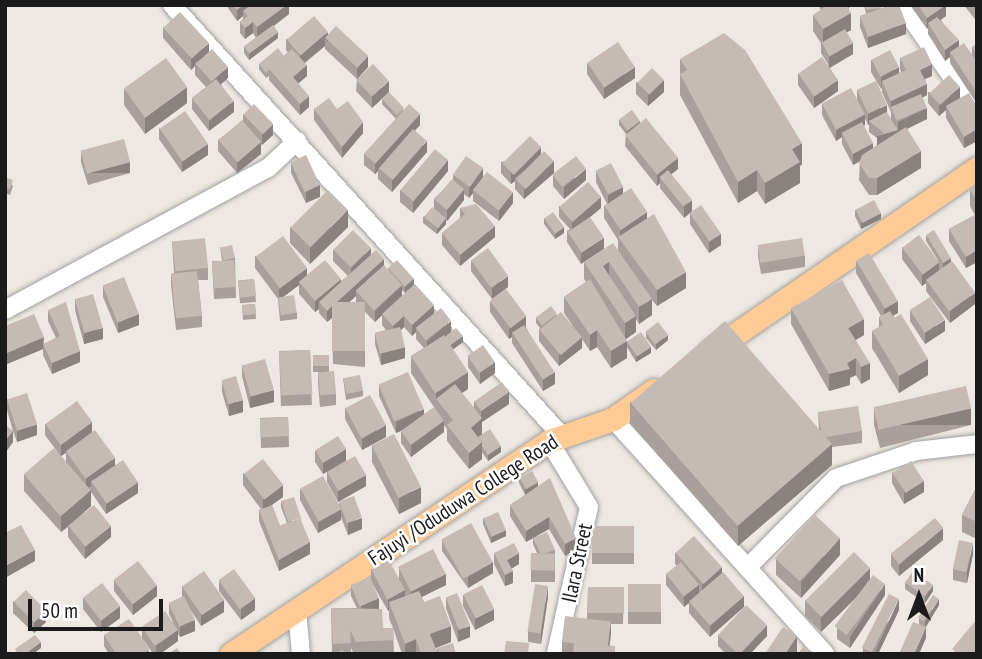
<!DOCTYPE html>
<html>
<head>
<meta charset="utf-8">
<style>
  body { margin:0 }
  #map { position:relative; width:982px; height:659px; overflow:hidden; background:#ede8e1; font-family:"PT Sans Narrow",sans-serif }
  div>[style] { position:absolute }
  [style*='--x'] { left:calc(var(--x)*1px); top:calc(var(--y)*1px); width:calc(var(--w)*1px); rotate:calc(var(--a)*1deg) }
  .roads { filter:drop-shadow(0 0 2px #a2a2a2) drop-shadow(0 0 2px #a2a2a2) }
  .minor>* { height:18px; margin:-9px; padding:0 9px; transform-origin:9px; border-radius:9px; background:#fff }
  .major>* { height:23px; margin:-11.5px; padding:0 11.5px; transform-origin:11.5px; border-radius:11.5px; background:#feca95 }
  .wall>* { inset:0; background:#a9a09b; transform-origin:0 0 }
  .shaded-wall>* { inset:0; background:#8a827e; transform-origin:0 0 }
  .building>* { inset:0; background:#c5bab4; transform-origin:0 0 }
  span { translate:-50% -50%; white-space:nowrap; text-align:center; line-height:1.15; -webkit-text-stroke:5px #fff; paint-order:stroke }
  .street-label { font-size:21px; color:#1b1b1b }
  .frame { position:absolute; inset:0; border:7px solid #1b1b1b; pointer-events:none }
  .north { position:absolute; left:884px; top:561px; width:70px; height:70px; -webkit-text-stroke:5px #fff; paint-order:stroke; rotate:0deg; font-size:19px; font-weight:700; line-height:28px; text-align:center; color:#1b1b1b }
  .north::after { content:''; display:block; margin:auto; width:24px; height:32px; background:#1b1b1b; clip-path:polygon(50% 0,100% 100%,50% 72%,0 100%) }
  .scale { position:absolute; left:28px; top:599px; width:135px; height:32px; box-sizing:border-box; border:4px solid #1b1b1b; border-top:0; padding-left:9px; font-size:21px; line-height:24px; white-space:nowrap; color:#1b1b1b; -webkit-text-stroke:5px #fff; paint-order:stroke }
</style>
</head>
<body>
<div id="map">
  <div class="roads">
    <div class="minor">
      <div style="--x:172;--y:5;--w:580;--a:47.87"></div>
      <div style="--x:902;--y:5;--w:131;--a:55.2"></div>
      <div style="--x:5;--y:310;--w:299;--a:-28.4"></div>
      <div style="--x:268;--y:168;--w:40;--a:-43"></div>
      <div style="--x:613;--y:419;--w:316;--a:47.9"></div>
      <div style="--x:549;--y:441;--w:77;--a:58.8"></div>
      <div style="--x:589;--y:507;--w:151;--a:102.7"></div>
      <div style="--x:748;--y:567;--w:125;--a:-45.3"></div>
      <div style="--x:836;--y:478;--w:84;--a:-18.6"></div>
      <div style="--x:916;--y:451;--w:61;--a:-6.5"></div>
      <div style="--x:297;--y:610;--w:44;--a:84.8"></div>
    </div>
    <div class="major">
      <div style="--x:711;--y:351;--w:323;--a:-34.5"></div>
      <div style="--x:231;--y:654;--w:383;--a:-33.8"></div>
      <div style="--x:549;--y:441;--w:68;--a:-19"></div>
      <div style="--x:613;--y:419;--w:50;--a:-35.3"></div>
    </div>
  </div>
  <div class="wall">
    <div style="clip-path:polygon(226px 5px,289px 5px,289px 14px,274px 26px,278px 38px,249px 60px,244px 53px,244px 47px,256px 38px,253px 33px,245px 39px,240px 33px,240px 22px,243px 19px,243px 16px,237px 21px)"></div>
    <div style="clip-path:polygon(818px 5px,852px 5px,848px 9px,851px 30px,846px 32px,853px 54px,830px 68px,838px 91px,814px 108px,798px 85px,798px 74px,829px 66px,821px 53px,821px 43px,813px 31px,813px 15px,821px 10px)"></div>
    <div style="clip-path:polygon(864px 5px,881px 5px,881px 9px,906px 34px,868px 48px,860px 27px,860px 16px,866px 14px)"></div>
    <div style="clip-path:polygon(910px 5px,946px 5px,946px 16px,941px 20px,959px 47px,972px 54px,972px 47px,977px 44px,977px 104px,950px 63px,950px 57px,945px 61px,928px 34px,928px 28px,927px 29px)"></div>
    <div style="clip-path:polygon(964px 5px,977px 5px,977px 22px)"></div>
    <div style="clip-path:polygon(163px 27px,209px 52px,228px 78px,221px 84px,234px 112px,209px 131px,192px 109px,192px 98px,206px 87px,195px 75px,195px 66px,191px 70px,163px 38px)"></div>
    <div style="clip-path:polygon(328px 34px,368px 67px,359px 77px,389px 92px,372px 108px,356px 91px,357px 79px,325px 49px,325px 46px,305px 63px,307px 76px,298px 83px,309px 107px,300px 115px,269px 80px,269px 76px,266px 78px,259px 69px,259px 64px,284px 56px,288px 52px,286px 50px,286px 39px)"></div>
    <div style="clip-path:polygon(evenodd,900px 58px,932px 76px,925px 79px,927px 95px,922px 98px,927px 119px,907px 129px,921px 168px,877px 195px,869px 195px,859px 180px,860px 161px,853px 165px,842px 144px,842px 137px,836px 141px,822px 115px,822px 104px,857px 99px,857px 90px,887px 113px,891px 119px,891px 112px,882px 92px,882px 88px,881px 89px,871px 72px,871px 60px,899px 73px,901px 72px,900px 69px,900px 58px,865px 118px,868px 125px,869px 125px,869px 132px,877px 138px,877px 145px,873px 148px,864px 125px,865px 125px,865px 118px)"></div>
    <div style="clip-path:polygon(680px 59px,802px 164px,800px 166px,800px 183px,765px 204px,757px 191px,738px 203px,680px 95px)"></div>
    <div style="clip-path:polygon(587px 63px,635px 78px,604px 99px,587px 74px)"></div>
    <div style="clip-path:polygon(636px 82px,664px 92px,648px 106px,636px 94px)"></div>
    <div style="clip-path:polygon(124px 89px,187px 103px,145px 134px,124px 105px)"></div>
    <div style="clip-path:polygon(928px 92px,959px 98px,977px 106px,977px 141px,964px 148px,946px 118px,946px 110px,939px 116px,928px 103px)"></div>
    <div style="clip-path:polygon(382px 99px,404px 110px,420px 125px,415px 130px,427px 152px,392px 192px,378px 179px,378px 171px,375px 174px,364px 165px,364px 154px,396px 119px,382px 104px)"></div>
    <div style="clip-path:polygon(314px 109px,337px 109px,363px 133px,342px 158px,314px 120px)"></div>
    <div style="clip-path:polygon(243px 114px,273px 135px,262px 145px,261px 144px,261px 154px,237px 173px,218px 151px,218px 140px,243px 121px)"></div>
    <div style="clip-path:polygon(619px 120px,640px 123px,678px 169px,671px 174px,692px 211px,721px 245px,709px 253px,690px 224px,690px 213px,684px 218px,660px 188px,660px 183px,657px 186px,625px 146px,626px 134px,619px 125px)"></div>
    <div style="clip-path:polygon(159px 128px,208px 155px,182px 172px,159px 139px)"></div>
    <div style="clip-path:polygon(81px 151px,130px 173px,88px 185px,81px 162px)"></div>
    <div style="clip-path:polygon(541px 154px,554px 173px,524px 199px,515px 189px,515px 181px,511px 184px,501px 173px,501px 162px)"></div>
    <div style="clip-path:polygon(291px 162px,320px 185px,306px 203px,291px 173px)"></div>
    <div style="clip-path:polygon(448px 171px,413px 213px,400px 202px,400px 190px)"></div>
    <div style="clip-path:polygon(596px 171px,623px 193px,647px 219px,686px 288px,657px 306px,652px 300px,652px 315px,639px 324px,636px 319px,636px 332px,625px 339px,627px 358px,611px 368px,597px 347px,590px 351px,582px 339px,582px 348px,559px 366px,539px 341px,539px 330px,540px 328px,536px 323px,536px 317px,557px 315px,573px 326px,564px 313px,564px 297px,586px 282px,584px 279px,584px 262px,618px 251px,618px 240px,604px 218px,604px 206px,607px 204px,596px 182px)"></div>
    <div style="clip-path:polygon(453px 175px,483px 176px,513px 203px,499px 221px,473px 201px,473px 193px,469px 198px,464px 194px,464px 200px,447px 221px,446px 220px,446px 224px,437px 234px,423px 223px,423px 217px,434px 209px,434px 199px,453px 180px)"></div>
    <div style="clip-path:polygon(553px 175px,586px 180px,564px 199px,553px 186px)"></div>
    <div style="clip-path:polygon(5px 177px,13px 186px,10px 195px,5px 193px)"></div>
    <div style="clip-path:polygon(977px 186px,977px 262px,966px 268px,949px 241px,949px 229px,975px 215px,970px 206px,970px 190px)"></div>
    <div style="clip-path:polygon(559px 206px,601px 208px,590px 217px,581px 264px,567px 242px,567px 231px,570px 229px,559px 217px)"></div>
    <div style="clip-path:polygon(460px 208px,495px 237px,460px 266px,442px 245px,442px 233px,460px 218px)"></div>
    <div style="clip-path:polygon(855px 210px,881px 219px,861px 229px,855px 216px)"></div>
    <div style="clip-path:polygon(544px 218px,564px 233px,555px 239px,544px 224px)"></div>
    <div style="clip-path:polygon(290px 227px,348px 227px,310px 264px,290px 243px)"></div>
    <div style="clip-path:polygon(926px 235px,951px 262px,975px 304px,950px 323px,926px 291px,926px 283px,922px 286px,902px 259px,902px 247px,938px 260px,926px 241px)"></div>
    <div style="clip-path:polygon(172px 241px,208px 268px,208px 280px,198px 280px,202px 316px,202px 327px,176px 330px,171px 285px,171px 274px,174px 273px)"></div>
    <div style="clip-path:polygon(758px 245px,805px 256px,805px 267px,761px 274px,758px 256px)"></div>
    <div style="clip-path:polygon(220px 247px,235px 258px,236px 298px,214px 299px,212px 261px,222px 261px)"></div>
    <div style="clip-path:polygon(evenodd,333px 250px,371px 255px,388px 270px,388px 268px,414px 279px,405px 293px,402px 290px,402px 296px,434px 313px,451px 332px,463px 342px,453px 349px,468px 389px,462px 393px,474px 408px,474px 401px,509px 404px,482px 422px,482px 434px,501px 452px,488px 461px,482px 452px,482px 459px,469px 469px,447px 441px,447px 429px,444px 425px,444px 432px,411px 457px,401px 443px,401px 432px,404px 429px,396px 433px,379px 396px,379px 385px,424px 414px,436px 410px,411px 373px,411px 356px,424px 348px,416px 339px,416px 332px,412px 336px,404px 327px,401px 330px,405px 358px,381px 365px,375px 344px,375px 333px,386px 330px,382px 325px,382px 315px,375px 322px,365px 312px,365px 367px,333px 364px,332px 318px,327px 322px,319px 313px,319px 309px,315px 312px,299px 294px,299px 285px,283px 297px,297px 313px,297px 319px,280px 321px,278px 299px,255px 268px,255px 256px,307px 276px,341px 281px,348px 276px,333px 261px,333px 250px,356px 296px,356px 303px,348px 303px,356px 296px)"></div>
    <div style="clip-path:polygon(471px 260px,508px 287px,492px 299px,471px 271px)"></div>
    <div style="clip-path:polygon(856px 261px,898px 313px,893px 315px,928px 375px,899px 393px,872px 348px,872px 331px,879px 327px,879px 317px,881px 316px,856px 273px)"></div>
    <div style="left:254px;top:279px;width:23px;height:16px;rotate:85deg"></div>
    <div style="clip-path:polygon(103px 286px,139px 325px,118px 333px,103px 297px)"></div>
    <div style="clip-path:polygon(75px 299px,103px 339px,84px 344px,75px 310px)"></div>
    <div style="clip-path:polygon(490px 301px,526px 327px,555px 384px,543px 391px,512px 343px,512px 337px,509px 339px,490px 312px)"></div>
    <div style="left:255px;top:304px;width:15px;height:13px;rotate:86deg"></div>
    <div style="clip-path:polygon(791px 308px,864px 335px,856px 340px,870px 379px,861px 384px,856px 375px,850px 378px,850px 385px,829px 391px,791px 324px)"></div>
    <div style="clip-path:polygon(48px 310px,80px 362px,52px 374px,43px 355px,43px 349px,7px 364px,5px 361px,5px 326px,44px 344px,56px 338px,48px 321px)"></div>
    <div style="clip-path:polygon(910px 310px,945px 331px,925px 344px,910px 321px)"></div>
    <div style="clip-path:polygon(646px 332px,668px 340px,656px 350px,646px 338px)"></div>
    <div style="clip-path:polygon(627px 341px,651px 353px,636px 362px,627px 347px)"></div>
    <div style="left:310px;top:350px;width:55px;height:31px;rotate:88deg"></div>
    <div style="clip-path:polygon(329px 355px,329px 371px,336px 394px,336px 405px,320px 407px,318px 383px,318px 372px,313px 372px,313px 356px)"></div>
    <div style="clip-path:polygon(468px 356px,495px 373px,480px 384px,468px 367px)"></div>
    <div style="clip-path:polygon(242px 365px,274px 402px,250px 408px,242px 376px)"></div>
    <div style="clip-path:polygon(343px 378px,363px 391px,363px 396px,346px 400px)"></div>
    <div style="clip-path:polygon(222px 380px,243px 412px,229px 416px,222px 392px)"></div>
    <div style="clip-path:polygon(7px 399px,37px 435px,17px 442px,13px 431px,13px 442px,5px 453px,5px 425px,13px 431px,7px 410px)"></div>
    <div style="clip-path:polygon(630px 402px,819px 429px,818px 412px,862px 431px,862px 443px,832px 447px,832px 465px,738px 546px,630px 423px)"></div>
    <div style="clip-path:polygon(345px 408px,386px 437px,362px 450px,345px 419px)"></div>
    <div style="clip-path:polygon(874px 409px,971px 425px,880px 448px,874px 425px)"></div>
    <div style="left:288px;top:417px;width:30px;height:28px;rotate:88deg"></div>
    <div style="clip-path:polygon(evenodd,45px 424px,92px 433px,115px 465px,138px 493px,106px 514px,91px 492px,91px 506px,74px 522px,111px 537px,85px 559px,68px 537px,68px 527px,61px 532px,24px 491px,24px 475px,59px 454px,45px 435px,45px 424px,66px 453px,66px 462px,61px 456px,66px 453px)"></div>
    <div style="clip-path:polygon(372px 445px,421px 503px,399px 514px,372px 462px)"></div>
    <div style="clip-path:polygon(315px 451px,346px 460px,366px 486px,338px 502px,327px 482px,327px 472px,323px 474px,315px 462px)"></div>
    <div style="clip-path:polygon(892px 472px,924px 492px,904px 504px,892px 483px)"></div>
    <div style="clip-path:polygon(243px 473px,283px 497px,272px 505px,280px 526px,287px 523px,281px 507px,281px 501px,310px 554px,279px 571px,259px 521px,259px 510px,261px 509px,243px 485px)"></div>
    <div style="clip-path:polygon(519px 477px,538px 486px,576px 549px,565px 556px,549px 529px,526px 542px,510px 516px,510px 505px,525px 495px,519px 483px)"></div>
    <div style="clip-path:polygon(977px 486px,977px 539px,962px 532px,962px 515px)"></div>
    <div style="clip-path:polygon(300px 489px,339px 506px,339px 502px,362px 529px,348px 535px,341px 517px,341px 520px,318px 533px,300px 500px)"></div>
    <div style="clip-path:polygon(483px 518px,506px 536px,491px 543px,483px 524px)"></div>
    <div style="left:634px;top:526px;width:38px;height:42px;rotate:90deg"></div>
    <div style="clip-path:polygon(533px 538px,555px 550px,555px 582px,531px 582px,531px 553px,537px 553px,533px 544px)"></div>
    <div style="clip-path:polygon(442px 540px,493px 573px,468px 588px,442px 551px)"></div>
    <div style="clip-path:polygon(943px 540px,899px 576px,891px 566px,891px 555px)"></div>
    <div style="clip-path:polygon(494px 553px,519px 564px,511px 569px,513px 583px,505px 586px,494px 564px)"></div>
    <div style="clip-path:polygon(675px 553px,722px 567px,710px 637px,689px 613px,689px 603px,684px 607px,666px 585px,666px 574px,677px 566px,675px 564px)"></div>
    <div style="clip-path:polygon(973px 554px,967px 583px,953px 580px,953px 569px)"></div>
    <div style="clip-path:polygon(840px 555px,801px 598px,776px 575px,776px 559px)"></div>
    <div style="clip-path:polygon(evenodd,399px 568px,446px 585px,422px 597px,424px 602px,451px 642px,436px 648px,437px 652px,437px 648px,456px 654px,402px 654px,393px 628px,394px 654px,354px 654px,351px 648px,351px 653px,353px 654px,332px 654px,331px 608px,357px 608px,351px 596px,351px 585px,371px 580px,371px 569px,399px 579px,399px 568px,372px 583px,388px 611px,389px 610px,389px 618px,393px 628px,383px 628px,372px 583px)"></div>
    <div style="clip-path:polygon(114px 580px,157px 596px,133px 615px,114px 591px)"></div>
    <div style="clip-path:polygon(219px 580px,255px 610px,241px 620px,219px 591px)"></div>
    <div style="clip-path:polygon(870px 580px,885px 595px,850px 648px,837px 639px,837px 628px,860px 594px,821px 632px,805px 616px,805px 600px)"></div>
    <div style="clip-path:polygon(905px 583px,933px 591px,925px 603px,905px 589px)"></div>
    <div style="left:628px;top:584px;width:33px;height:40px"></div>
    <div style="clip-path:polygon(182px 586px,224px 612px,201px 626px,188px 606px,195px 631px,180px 637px,178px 634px,178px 641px,160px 654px,153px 654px,144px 640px,150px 654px,109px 654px,104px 646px,104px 635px,142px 638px,142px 627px,173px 622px,169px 614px,169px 603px,182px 597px)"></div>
    <div style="clip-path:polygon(588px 587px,624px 587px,623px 624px,611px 624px,610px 646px,615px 654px,562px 653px,562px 642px,587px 619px)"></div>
    <div style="clip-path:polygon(463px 595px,494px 620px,475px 630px,463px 606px)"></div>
    <div style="clip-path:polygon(446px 597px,470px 637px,458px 642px,446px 608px)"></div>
    <div style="clip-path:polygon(548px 597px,541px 644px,528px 642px,528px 631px)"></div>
    <div style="clip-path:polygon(83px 598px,120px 618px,101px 632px,83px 609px)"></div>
    <div style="clip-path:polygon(13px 601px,46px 622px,34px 633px,13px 613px)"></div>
    <div style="clip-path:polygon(939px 605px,926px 627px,926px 638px,919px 624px,919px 618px)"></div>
    <div style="clip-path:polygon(899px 610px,878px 654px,863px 654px,863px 648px)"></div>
    <div style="clip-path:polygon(718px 635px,767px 636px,750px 654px,726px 654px,718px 646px)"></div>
  </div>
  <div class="shaded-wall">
    <div style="clip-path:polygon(243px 5px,259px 5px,243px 11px,243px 16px,237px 21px,237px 10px)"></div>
    <div style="clip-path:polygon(287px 5px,289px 5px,289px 14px,257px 38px,257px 27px)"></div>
    <div style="clip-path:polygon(946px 5px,946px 16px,930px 27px,928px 23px,928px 28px,927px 29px,927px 18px)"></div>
    <div style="clip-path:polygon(851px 13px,851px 30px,823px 46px,823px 29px)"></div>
    <div style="clip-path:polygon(253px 22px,253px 33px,245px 39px,245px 28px)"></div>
    <div style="clip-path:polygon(906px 23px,906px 34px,868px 48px,868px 37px)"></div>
    <div style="clip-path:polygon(278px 32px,278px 38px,249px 60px,249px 54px)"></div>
    <div style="clip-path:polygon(328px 32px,328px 42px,325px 38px,325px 46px,300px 66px,300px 55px)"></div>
    <div style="clip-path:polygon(959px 40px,959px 51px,950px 52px,950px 57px,945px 61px,945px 50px)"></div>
    <div style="clip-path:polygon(209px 43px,209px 54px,195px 63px,195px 66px,191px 70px,191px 59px)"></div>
    <div style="clip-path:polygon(853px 43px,853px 54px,829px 68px,829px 57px)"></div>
    <div style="clip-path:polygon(368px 56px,368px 67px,357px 79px,357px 68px)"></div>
    <div style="clip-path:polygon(932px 64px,932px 76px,920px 81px,920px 70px)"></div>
    <div style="clip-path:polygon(307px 65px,307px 76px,293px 88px,293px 77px)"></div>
    <div style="clip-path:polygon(228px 67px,228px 78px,211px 93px,211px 82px)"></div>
    <div style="clip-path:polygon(635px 67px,635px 78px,604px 99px,604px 88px)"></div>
    <div style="clip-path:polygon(899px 67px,899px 79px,882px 81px,881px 89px,881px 77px)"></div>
    <div style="clip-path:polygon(664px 80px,664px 92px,648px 106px,648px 95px)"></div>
    <div style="clip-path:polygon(838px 80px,838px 91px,814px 108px,814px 96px)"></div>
    <div style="clip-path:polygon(389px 81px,389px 92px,372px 108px,372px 97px)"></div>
    <div style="clip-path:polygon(927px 84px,927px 95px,893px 111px,891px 108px,891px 112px,891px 101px)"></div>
    <div style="clip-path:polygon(187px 87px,187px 103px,145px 134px,145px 118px)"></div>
    <div style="clip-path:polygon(960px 87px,960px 98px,946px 106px,946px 110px,939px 116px,939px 104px)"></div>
    <div style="clip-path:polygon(309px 96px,309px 107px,300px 115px,300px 104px)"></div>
    <div style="clip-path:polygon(234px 101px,234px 112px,209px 131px,209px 120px)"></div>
    <div style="clip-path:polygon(887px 105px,887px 116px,869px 121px,869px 125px,868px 125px,868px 114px)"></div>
    <div style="clip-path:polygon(927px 108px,927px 119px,898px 133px,898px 122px)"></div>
    <div style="clip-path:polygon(420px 114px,420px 125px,379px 169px,378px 168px,378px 171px,375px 174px,375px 163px)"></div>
    <div style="clip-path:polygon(865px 114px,865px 125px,844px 136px,842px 133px,842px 137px,836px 141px,836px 129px)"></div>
    <div style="clip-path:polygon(640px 121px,640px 126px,627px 136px,627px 130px)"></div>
    <div style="clip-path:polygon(363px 122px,363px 133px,342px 158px,342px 147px)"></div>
    <div style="clip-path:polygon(273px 124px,273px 135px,262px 145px,262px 134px)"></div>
    <div style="clip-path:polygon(977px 129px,977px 141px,964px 148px,964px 137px)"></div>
    <div style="clip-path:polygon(898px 130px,898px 141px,877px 148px,877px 136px)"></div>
    <div style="clip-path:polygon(427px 141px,427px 152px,392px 192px,392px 181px)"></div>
    <div style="clip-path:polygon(261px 142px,261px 154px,237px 173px,237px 162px)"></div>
    <div style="clip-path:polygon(802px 143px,802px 164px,800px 166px,800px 183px,765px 204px,765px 183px,792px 149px)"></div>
    <div style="clip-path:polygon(873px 143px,873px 154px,853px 165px,853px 153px)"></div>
    <div style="clip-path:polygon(208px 144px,208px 155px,182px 172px,182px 161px)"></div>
    <div style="clip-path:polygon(541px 147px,541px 158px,515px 178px,515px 181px,511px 184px,511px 173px)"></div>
    <div style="clip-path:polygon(921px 151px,921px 168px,877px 195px,877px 178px)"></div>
    <div style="clip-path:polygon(678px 158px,678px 169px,663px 181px,660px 177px,660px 183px,657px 186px,657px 174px)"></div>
    <div style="clip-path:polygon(448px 160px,448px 171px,413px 213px,413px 202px)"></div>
    <div style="clip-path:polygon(554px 161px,554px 173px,524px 199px,524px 188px)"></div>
    <div style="left:130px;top:162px;width:11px;height:44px;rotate:90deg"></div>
    <div style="clip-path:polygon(483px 168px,483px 179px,473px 190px,473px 193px,469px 198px,469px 187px)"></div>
    <div style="clip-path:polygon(586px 169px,586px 180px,564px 199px,564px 187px)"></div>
    <div style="clip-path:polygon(757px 170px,757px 191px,738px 203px,738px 182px)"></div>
    <div style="clip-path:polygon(320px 185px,320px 197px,306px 203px,306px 192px)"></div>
    <div style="clip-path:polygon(623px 187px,623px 198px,608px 205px,608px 194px)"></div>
    <div style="clip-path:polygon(464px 189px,464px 200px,447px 221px,447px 209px)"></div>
    <div style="clip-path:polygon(513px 192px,513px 203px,499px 221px,499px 210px)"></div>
    <div style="clip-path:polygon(601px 197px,601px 208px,572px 232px,572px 221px)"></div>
    <div style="clip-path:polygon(692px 200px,692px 211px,684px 218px,684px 206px)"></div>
    <div style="clip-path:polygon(348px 210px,348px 227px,310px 264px,310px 248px)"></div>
    <div style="clip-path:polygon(647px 212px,647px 224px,620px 239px,620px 231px)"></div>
    <div style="clip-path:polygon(881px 213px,881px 219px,861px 229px,861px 223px)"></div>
    <div style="clip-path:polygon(446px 218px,446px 224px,437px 234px,437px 229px)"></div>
    <div style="clip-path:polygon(495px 226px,495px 237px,460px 266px,460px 255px)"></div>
    <div style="clip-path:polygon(564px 227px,564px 233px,555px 239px,555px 234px)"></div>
    <div style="clip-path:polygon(721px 234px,721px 245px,709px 253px,709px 241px)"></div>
    <div style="clip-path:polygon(604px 238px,604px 249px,581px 264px,581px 252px)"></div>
    <div style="clip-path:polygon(371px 248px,371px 260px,351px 279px,351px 268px)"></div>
    <div style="clip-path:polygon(977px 250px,977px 262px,966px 268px,966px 257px)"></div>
    <div style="clip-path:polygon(951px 258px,951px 263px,943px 268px,943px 262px)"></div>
    <div style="clip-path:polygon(384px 259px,384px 270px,356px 291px,356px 296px,333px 317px,332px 306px)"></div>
    <div style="clip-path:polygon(609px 262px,609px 278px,603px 266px)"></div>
    <div style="clip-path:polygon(939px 262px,939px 273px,926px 280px,926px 283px,922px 286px,922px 275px)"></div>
    <div style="clip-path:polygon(307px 268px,307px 279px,299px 282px,299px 285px,279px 300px,279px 289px)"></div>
    <div style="clip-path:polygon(686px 272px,686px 288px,657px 306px,657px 290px)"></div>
    <div style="clip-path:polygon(508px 276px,508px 287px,492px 299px,492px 288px)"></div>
    <div style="clip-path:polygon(341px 279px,341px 290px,319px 302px,319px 309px,315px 312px,315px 301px)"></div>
    <div style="clip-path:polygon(414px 279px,414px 285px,405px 293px,405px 287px)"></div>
    <div style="clip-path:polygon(402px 285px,402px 296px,375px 322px,375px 311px)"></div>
    <div style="clip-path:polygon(975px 293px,975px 304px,950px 323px,950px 311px)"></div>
    <div style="clip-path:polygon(652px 299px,652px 315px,639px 324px,639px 307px)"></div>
    <div style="clip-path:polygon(898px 301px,898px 313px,884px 321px,884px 309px)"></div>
    <div style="clip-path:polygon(434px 305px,434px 316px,416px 328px,416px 332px,412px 336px,412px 325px)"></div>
    <div style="clip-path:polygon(332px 306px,332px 318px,327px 322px,327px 311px)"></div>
    <div style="clip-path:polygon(139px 314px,139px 325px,118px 333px,118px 322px)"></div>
    <div style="clip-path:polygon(404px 316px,404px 327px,393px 338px,393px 326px)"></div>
    <div style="clip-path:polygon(526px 316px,526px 327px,512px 332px,512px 337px,509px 339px,509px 328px)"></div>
    <div style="clip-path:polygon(636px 316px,636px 332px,625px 340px,625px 323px)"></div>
    <div style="clip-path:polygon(864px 319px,864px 335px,848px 344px,848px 328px)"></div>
    <div style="clip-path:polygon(945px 320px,945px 331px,925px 344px,925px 333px)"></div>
    <div style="clip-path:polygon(451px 321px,451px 332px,427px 352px,427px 341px)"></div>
    <div style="clip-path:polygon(103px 328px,103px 339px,84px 344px,84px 333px)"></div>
    <div style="clip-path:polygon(597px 330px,597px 347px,590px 351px,590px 335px)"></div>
    <div style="clip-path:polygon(668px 335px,668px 340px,656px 350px,656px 344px)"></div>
    <div style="clip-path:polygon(463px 336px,463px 342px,447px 354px,447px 348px)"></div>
    <div style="clip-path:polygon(44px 337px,43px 349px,7px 364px,7px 353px)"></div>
    <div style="clip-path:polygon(582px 337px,582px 348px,559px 366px,559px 355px)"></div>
    <div style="clip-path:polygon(627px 341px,627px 358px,611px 368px,611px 351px)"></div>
    <div style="clip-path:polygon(405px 347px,405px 358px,381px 365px,381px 353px)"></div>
    <div style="clip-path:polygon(651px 347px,651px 353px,636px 362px,636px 356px)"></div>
    <div style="clip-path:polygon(80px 351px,80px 362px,52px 374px,52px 363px)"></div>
    <div style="clip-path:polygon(856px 358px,856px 375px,850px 378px,850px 385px,829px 391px,829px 374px)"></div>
    <div style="clip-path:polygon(928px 359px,928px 375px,899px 393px,899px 376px)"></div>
    <div style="clip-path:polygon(495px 362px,495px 373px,480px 384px,480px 372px)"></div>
    <div style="clip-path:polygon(870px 363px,870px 379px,861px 384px,861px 367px)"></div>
    <div style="clip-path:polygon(468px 372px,468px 389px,442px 406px,436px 399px,436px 410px,436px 393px)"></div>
    <div style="clip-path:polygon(555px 372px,555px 384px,543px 391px,543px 380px)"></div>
    <div style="clip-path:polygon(274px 390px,274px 402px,250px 408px,250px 397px)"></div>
    <div style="clip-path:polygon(509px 392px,509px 404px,482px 422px,482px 435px,471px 444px,471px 428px,481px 419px,481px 411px)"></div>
    <div style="clip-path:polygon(243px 400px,243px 412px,229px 416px,229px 404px)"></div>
    <div style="left:971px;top:408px;width:17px;height:94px;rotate:90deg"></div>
    <div style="clip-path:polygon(424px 409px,424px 421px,396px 433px,396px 422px)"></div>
    <div style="clip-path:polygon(444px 421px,444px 432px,411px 457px,411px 445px)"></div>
    <div style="clip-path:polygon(92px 422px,92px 434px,61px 456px,61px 445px)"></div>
    <div style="clip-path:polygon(37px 424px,37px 435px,17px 442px,17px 431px)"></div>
    <div style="clip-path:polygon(386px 425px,386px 437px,362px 450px,362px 439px)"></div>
    <div style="clip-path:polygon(13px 431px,13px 442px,5px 453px,5px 441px)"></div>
    <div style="clip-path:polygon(482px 442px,482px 459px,469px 469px,469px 453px)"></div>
    <div style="clip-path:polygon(832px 444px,832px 465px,738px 546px,738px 525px)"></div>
    <div style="clip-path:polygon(501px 446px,501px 452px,488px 461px,488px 455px)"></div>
    <div style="clip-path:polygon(346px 449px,346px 460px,323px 474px,323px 463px)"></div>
    <div style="clip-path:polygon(115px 458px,115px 469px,91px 481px,91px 486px,86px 489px,86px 478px)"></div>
    <div style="clip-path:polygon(366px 475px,366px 486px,338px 502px,338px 491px)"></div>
    <div style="clip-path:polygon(924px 481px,924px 492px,904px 504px,904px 492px)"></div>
    <div style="clip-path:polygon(138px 482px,138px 493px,106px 514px,106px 503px)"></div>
    <div style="clip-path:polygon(538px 482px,538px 488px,525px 495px,525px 489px)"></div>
    <div style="clip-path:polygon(283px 485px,283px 497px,263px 511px,263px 500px)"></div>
    <div style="clip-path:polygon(421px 487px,421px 503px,399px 514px,399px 498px)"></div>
    <div style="clip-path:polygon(91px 490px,91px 506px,61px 532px,61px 516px)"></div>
    <div style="clip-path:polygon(341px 509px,341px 520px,318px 533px,318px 522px)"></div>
    <div style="clip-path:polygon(549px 517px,549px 529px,526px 542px,526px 531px)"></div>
    <div style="clip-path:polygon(362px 518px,362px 529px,348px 535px,348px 523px)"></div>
    <div style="clip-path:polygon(111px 526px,111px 537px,85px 559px,85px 547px)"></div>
    <div style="clip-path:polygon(943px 528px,943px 540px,899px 576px,899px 565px)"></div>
    <div style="clip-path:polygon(506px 530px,506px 536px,491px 543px,491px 537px)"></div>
    <div style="clip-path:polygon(576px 538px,576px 549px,565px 556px,565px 544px)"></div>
    <div style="clip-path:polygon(840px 538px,840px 555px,801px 598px,801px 582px)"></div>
    <div style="clip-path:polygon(310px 542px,310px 554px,279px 571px,279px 560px)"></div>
    <div style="clip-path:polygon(973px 543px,973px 554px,967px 583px,967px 572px)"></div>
    <div style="clip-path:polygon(35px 550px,35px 561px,5px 578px,5px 566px)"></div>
    <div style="clip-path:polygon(519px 553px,519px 564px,507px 571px,507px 560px)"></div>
    <div style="clip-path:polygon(493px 562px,493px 573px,468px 588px,468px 577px)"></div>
    <div style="clip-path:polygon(722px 567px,722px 578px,702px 595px,702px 584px)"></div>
    <div style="clip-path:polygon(870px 568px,870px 584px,821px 632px,821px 616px)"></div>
    <div style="clip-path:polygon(513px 571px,513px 583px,505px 586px,505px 575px)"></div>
    <div style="clip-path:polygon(446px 574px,446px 585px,411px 602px,411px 591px)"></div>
    <div style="clip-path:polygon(885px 584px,885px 595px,850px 648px,850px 637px)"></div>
    <div style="clip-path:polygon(157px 585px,157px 596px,133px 615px,133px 604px)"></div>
    <div style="clip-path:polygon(699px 585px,699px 596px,689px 601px,689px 603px,684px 607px,684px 596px)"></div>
    <div style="clip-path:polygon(933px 585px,933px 591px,925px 603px,925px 597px)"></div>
    <div style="clip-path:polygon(548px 586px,548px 597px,541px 644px,541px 633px)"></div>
    <div style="clip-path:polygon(405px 590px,405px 602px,389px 602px,389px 610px,388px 611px,388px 600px)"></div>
    <div style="clip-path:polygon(744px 596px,744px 607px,710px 637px,710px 625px)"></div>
    <div style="clip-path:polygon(255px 598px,255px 610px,241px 620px,241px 609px)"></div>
    <div style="clip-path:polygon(379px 598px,379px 609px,361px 617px,361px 606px)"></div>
    <div style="clip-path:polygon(899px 599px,899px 610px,878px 654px,874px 654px)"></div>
    <div style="clip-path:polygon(939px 599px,939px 605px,925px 628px,925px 622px)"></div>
    <div style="clip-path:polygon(224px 600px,224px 612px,201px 626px,201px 615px)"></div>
    <div style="clip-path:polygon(120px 606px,120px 618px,101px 632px,101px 621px)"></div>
    <div style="clip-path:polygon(494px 609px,494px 620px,475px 630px,475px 619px)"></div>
    <div style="clip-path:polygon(46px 611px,46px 622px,34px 633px,34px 622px)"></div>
    <div style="clip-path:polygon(195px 620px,195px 631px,180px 637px,180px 626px)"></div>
    <div style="clip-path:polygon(611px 622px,611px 634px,608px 654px,608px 648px)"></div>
    <div style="clip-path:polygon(767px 625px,767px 636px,750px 654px,740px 654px)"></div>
    <div style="clip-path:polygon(451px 626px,451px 642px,430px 650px,430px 634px)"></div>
    <div style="clip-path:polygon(470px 626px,470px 637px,458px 642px,458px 630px)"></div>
    <div style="clip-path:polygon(926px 627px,926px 638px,919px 654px,914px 654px)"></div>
    <div style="clip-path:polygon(178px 630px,178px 641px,160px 654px,156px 654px,156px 646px)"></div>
    <div style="clip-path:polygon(797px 636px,797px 652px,796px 654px,785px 654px)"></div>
    <div style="clip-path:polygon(416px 639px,416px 654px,405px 654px,405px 644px)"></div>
    <div style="clip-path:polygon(41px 642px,41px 648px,33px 654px,25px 654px)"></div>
  </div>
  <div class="building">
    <div style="clip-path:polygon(233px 5px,243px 5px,237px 10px)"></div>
    <div style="clip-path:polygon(251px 5px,287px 5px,257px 27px,253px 22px,245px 28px,240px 22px,248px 16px,243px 11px)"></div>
    <div style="clip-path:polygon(828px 5px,846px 5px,851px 13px,823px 29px,813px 15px)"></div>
    <div style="clip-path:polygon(865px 5px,881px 5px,881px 8px,866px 10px)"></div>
    <div style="clip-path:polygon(890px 5px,899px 5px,906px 23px,868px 37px,860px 16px)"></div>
    <div style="clip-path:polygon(918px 5px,946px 5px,927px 18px)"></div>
    <div style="left:180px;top:12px;width:42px;height:23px;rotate:47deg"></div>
    <div style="left:314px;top:16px;width:21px;height:36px;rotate:49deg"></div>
    <div style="clip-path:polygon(937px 17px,959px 40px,945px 50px,928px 23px)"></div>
    <div style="left:273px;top:25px;width:9px;height:36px;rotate:54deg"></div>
    <div style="left:336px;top:26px;width:44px;height:16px;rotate:43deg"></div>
    <div style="left:845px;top:29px;width:16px;height:27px;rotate:60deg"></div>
    <div style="clip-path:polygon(724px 33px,745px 50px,802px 143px,792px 149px,800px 162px,765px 183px,757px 170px,738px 182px,680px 74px,687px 70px,680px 59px)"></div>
    <div style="left:618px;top:42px;width:30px;height:37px;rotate:56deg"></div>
    <div style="clip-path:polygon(964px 43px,977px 62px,977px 93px,950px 52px)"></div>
    <div style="clip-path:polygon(977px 44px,977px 56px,972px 47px)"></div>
    <div style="clip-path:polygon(924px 47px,932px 64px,920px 70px,927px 84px,891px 101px,882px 81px,906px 70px,900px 58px)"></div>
    <div style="clip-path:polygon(278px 48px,284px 56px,266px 73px,259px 64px)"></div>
    <div style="left:212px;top:49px;width:24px;height:22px;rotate:48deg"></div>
    <div style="clip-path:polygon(292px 49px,307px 65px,293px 77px,309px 96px,300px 104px,269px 69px)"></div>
    <div style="left:890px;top:50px;width:19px;height:21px;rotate:62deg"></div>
    <div style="left:822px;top:57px;width:28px;height:29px;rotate:55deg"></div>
    <div style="left:166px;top:58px;width:36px;height:52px;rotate:54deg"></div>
    <div style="left:373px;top:64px;width:23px;height:23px;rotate:47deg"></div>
    <div style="left:652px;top:68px;width:17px;height:21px;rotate:45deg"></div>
    <div style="left:949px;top:75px;width:16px;height:27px;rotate:47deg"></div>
    <div style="left:216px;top:79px;width:28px;height:31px;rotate:51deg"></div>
    <div style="left:876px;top:81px;width:26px;height:21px;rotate:65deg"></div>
    <div style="left:851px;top:88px;width:30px;height:33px;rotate:62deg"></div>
    <div style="left:389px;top:92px;width:22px;height:10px;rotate:47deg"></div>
    <div style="clip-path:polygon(969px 93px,977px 106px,977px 129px,964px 137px,946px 106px)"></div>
    <div style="left:921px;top:94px;width:15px;height:33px;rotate:67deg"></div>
    <div style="clip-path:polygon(329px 98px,337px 109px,348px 101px,363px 122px,342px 147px,314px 109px)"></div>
    <div style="left:254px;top:104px;width:28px;height:15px;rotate:46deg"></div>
    <div style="left:409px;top:104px;width:15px;height:67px;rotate:42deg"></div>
    <div style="left:632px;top:110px;width:14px;height:16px;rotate:54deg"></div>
    <div style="left:185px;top:111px;width:40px;height:31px;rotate:55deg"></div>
    <div style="clip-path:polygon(886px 112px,898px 130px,877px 136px,884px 133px,869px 121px)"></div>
    <div style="left:646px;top:118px;width:51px;height:27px;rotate:51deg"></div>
    <div style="left:242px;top:120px;width:29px;height:31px;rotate:49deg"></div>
    <div style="left:862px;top:122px;width:24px;height:23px;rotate:62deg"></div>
    <div style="clip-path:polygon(906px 127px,921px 151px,877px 178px,869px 178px,859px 163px,862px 155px)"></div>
    <div style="left:413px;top:129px;width:18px;height:52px;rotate:41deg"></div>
    <div style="left:530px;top:136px;width:16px;height:39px;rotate:45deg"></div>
    <div style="left:124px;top:139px;width:24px;height:45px;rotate:75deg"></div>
    <div style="left:435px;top:149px;width:17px;height:54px;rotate:40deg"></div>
    <div style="left:544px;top:151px;width:14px;height:40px;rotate:45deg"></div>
    <div style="left:306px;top:155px;width:33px;height:17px;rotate:65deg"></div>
    <div style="left:466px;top:156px;width:21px;height:23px;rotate:35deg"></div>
    <div style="left:576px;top:156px;width:16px;height:30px;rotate:52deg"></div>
    <div style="left:611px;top:163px;width:27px;height:17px;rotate:63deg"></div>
    <div style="left:668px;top:170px;width:38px;height:11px;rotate:51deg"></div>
    <div style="left:487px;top:172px;width:33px;height:23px;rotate:38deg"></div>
    <div style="clip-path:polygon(5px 177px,13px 180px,10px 189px,5px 188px)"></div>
    <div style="left:452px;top:179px;width:16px;height:27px;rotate:40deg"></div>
    <div style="left:588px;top:182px;width:20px;height:38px;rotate:49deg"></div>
    <div style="clip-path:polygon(977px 186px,977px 202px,970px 190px)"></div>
    <div style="left:631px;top:188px;width:29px;height:32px;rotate:56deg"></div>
    <div style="left:328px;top:190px;width:28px;height:53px;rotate:45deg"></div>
    <div style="left:874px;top:200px;width:15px;height:21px;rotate:62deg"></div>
    <div style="clip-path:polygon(476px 204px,495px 226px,460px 255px,442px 233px,465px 214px,460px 208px)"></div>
    <div style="left:701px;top:205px;width:35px;height:14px;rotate:55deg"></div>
    <div style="left:432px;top:207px;width:18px;height:13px;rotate:38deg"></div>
    <div style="left:553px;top:212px;width:19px;height:11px;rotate:54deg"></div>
    <div style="clip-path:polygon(654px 214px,686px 272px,657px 290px,618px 237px)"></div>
    <div style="clip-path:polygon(977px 214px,977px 250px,966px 257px,949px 229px)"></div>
    <div style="left:590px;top:217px;width:25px;height:27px;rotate:56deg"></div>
    <div style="left:353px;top:230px;width:25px;height:28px;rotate:45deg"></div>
    <div style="left:934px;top:230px;width:33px;height:9px;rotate:59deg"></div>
    <div style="left:919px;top:235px;width:34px;height:21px;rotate:53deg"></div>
    <div style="left:283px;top:236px;width:40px;height:34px;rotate:53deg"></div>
    <div style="left:205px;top:238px;width:30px;height:33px;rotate:84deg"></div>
    <div style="left:802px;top:238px;width:18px;height:45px;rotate:81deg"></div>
    <div style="clip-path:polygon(613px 243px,652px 299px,639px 307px,609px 262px,603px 266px,636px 316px,625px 323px,584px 262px)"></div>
    <div style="left:232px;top:245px;width:13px;height:12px;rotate:77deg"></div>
    <div style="left:488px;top:248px;width:34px;height:21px;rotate:54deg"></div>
    <div style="clip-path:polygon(376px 250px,384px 259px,336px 303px,332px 303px,332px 306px,327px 311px,319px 302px)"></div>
    <div style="left:869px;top:253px;width:56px;height:15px;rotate:59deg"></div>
    <div style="left:234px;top:260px;width:27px;height:22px;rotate:86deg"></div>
    <div style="left:325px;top:260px;width:25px;height:34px;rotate:50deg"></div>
    <div style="left:397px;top:260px;width:25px;height:12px;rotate:48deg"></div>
    <div style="left:952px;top:261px;width:39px;height:32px;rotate:54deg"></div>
    <div style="left:384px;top:265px;width:27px;height:38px;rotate:48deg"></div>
    <div style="left:197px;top:271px;width:45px;height:26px;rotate:84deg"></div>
    <div style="left:124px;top:277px;width:40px;height:23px;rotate:68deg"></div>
    <div style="left:254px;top:279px;width:17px;height:16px;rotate:83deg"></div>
    <div style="clip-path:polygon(590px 279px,627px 341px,611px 351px,597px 330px,590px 335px,564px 297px)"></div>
    <div style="clip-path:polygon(842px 280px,864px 319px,848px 328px,870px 363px,861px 367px,856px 358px,847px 363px,850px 369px,829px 374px,791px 308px)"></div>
    <div style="clip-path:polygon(415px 284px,434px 305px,412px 325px,404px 316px,393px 326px,382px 314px)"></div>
    <div style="left:506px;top:289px;width:34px;height:20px;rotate:53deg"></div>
    <div style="left:93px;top:294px;width:35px;height:19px;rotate:74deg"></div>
    <div style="left:294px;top:295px;width:18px;height:16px;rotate:81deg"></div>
    <div style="left:930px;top:297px;width:27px;height:24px;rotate:57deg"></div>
    <div style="clip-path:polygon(66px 302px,80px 351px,52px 363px,43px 344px,60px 336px,48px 310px)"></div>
    <div style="left:365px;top:302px;width:49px;height:33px;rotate:90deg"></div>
    <div style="left:255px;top:304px;width:10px;height:13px;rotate:84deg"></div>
    <div style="left:551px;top:306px;width:10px;height:19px;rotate:53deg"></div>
    <div style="left:441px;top:308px;width:16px;height:32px;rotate:52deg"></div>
    <div style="clip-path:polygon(890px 311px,894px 318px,901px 314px,928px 359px,899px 376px,872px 331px,883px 325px,879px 317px)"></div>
    <div style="left:561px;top:312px;width:33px;height:28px;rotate:50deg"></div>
    <div style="clip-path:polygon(34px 314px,44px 337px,7px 353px,5px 349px,5px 326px)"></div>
    <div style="left:725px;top:321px;width:163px;height:125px;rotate:49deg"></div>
    <div style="left:658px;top:322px;width:16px;height:16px;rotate:52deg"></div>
    <div style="left:524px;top:325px;width:56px;height:14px;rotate:57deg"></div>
    <div style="left:400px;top:327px;width:21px;height:26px;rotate:76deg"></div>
    <div style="clip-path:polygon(456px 328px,463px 336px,450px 345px,445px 337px)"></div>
    <div style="left:641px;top:332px;width:18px;height:17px;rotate:56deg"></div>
    <div style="left:444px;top:335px;width:44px;height:39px;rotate:57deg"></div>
    <div style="left:483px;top:345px;width:21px;height:19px;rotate:55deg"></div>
    <div style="left:310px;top:350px;width:44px;height:31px;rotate:87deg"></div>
    <div style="left:329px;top:355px;width:11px;height:16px;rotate:90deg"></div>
    <div style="left:265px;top:359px;width:32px;height:24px;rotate:74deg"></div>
    <div style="left:334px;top:371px;width:23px;height:16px;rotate:85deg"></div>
    <div style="left:408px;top:372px;width:40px;height:32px;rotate:67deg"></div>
    <div style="left:360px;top:375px;width:16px;height:17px;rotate:79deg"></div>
    <div style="left:236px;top:376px;width:25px;height:15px;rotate:74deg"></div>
    <div style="left:502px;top:382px;width:12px;height:34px;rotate:55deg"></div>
    <div style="clip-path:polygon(455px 384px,482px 418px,471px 428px,482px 442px,469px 453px,447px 425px,453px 420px,436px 399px)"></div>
    <div style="left:966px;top:386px;width:23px;height:95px;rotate:77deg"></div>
    <div style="left:27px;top:393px;width:33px;height:21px;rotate:72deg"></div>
    <div style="left:370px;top:395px;width:34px;height:28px;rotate:62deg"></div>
    <div style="left:77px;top:401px;width:26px;height:39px;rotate:54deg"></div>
    <div style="clip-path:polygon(858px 406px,862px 431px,826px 437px,821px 432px,818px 412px)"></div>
    <div style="left:434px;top:407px;width:17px;height:41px;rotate:54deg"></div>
    <div style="left:288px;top:417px;width:19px;height:28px;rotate:87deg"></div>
    <div style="clip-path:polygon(5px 425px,13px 431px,5px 441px)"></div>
    <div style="clip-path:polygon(490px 429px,501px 446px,488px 455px,482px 446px,482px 442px,478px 437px)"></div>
    <div style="left:95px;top:430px;width:34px;height:36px;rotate:54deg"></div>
    <div style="left:394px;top:434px;width:59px;height:25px;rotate:63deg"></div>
    <div style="left:338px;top:436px;width:15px;height:27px;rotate:58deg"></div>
    <div style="left:54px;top:448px;width:56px;height:40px;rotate:49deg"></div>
    <div style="left:355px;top:456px;width:22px;height:32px;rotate:60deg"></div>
    <div style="left:263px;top:459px;width:33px;height:24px;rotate:52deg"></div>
    <div style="left:123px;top:460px;width:27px;height:38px;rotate:56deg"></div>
    <div style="left:911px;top:461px;width:24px;height:22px;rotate:57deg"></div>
    <div style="left:532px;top:471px;width:13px;height:14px;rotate:61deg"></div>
    <div style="left:323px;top:476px;width:38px;height:26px;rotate:61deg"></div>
    <div style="clip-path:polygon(550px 478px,576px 538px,565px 544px,549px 517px,526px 531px,510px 505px)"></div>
    <div style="clip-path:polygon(977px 486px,977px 522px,962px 515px)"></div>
    <div style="left:354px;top:496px;width:23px;height:16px;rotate:70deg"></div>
    <div style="clip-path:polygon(294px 497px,302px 521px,300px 518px,288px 522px,281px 501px)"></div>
    <div style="left:94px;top:505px;width:27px;height:33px;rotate:51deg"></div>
    <div style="clip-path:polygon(272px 505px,280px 526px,300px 518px,310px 542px,279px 560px,259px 510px)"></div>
    <div style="left:498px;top:512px;width:20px;height:16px;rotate:66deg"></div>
    <div style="left:815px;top:515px;width:34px;height:59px;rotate:43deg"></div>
    <div style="left:935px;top:518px;width:13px;height:57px;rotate:51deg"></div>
    <div style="left:471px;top:523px;width:45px;height:34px;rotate:61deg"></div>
    <div style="clip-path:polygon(21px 525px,35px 550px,5px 566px,5px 533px)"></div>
    <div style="left:634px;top:526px;width:27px;height:42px;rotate:90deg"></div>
    <div style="clip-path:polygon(547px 532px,555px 550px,546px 553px,540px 553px,533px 538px)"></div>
    <div style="left:694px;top:536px;width:42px;height:25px;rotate:48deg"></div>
    <div style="left:959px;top:540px;width:14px;height:30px;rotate:12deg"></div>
    <div style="clip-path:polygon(514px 543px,519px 553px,507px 560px,513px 571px,505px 575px,494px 553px)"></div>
    <div style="left:433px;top:549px;width:28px;height:39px;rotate:63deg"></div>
    <div style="left:854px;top:552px;width:23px;height:69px;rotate:45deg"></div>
    <div style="left:531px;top:553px;width:24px;height:17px;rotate:2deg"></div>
    <div style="left:389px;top:560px;width:34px;height:20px;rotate:62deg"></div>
    <div style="left:138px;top:561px;width:31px;height:31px;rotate:52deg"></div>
    <div style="left:681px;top:562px;width:29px;height:19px;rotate:52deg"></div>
    <div style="left:234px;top:569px;width:36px;height:19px;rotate:54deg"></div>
    <div style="left:204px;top:571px;width:35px;height:27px;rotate:55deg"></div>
    <div style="left:913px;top:571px;width:24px;height:14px;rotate:35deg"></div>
    <div style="left:723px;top:572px;width:32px;height:45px;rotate:49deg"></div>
    <div style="left:873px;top:575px;width:15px;height:64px;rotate:37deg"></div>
    <div style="left:370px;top:577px;width:23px;height:21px;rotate:67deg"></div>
    <div style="left:102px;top:583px;width:29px;height:24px;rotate:52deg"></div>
    <div style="left:535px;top:584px;width:13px;height:48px;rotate:9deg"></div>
    <div style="left:628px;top:584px;width:33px;height:28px"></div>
    <div style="left:482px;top:585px;width:27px;height:21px;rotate:63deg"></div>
    <div style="left:588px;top:587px;width:36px;height:26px"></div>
    <div style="left:26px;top:590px;width:29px;height:17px;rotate:46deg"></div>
    <div style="clip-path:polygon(419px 591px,424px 602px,440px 596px,451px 626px,430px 634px,438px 654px,421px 654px,416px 639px,405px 644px,389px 602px)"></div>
    <div style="left:457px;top:593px;width:35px;height:12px;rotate:68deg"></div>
    <div style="left:889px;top:594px;width:11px;height:60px;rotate:27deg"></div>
    <div style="left:933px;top:595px;width:7px;height:27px;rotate:34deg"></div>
    <div style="left:184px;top:596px;width:26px;height:17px;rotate:65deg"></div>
    <div style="clip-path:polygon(746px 605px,767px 625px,740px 654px,738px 654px,718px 635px)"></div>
    <div style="clip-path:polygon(331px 608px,382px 609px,383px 628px,393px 628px,394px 640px,356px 642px,350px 630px,351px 643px,333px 644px)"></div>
    <div style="left:165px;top:611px;width:23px;height:28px;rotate:56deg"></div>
    <div style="left:565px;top:616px;width:46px;height:26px;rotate:7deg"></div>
    <div style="clip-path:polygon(129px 619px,150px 649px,142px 654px,116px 654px,104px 635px)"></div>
    <div style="clip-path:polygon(977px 619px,977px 654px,958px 654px,952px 649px)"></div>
    <div style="clip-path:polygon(913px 622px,926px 627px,914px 654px,899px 654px)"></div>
    <div style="clip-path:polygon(783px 627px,797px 636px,785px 654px,765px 654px)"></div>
    <div style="clip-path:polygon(35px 635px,41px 642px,25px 654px,18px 654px,15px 649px)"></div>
    <div style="clip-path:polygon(506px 641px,529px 643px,528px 654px,504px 654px)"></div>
    <div style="clip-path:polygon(574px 642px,615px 646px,615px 654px,573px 654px)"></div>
    <div style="clip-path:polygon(453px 643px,456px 654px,439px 654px,437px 648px)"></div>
    <div style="clip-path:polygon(803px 646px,816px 654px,798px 654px)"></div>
    <div style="clip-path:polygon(177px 648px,181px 654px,168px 654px)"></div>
    <div style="clip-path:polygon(340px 650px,353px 654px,339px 654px)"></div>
  </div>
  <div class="street-label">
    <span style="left:463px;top:500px;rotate:-33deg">Fajuyi /Oduduwa College Road</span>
    <span style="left:577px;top:563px;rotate:-78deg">Ilara Street</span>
  </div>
  <div class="frame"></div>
  <div class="north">N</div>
  <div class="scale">50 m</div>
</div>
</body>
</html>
